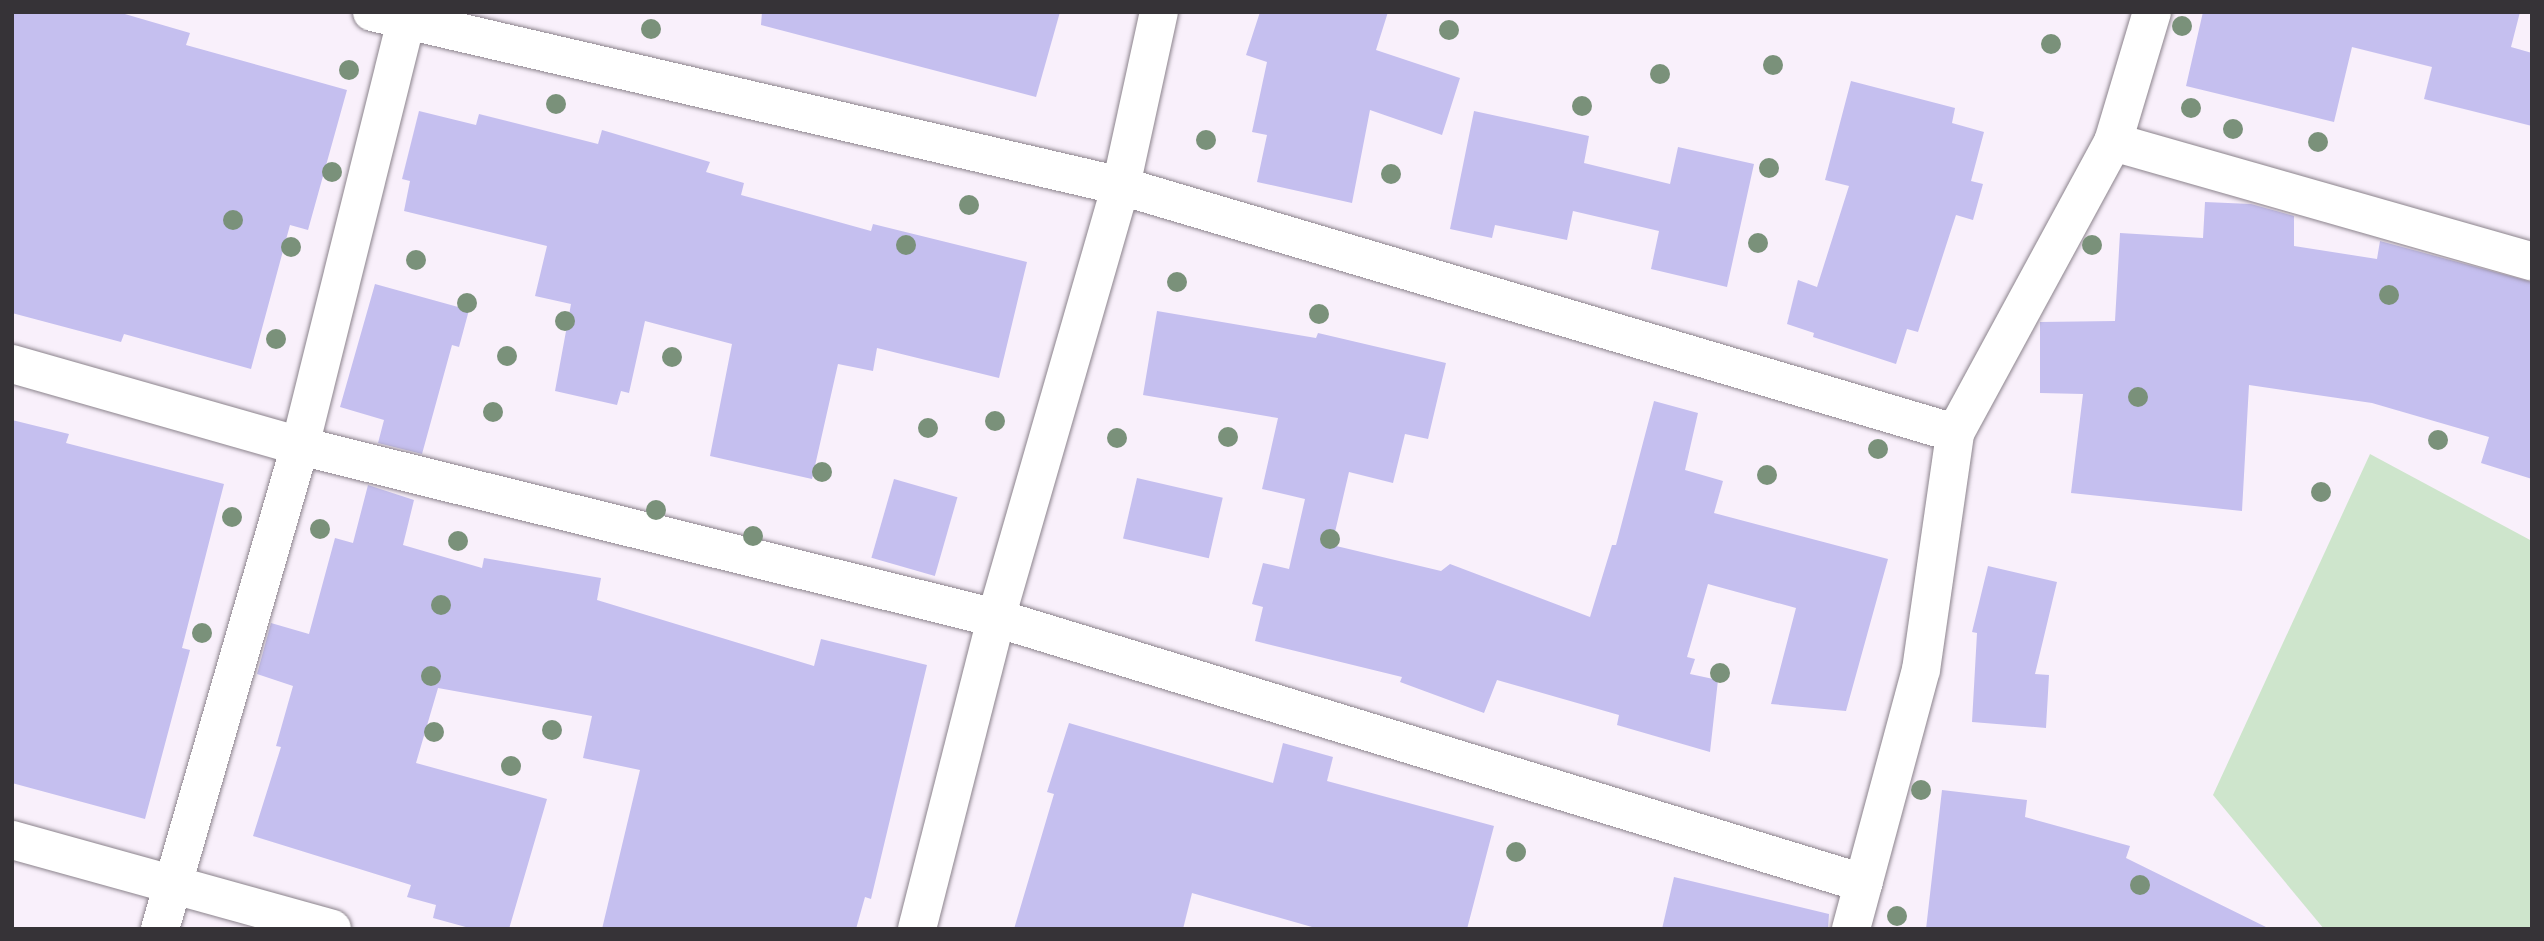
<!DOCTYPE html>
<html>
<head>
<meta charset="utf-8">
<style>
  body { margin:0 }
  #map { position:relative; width:2544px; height:941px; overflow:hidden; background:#f9f0fb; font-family:Montserrat,sans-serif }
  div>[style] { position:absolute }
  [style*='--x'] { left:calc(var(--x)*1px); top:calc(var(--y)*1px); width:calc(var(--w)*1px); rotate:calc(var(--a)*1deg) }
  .green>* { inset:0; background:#cee5cc }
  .building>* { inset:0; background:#c5bfef; transform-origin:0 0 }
  .roads { filter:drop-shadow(0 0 2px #8b838c) drop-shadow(0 0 2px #8b838c) }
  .street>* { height:38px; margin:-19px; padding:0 19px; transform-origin:19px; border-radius:19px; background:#fff }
  .trees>* { width:20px; height:20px; margin:-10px; border-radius:50%; background:#7a917a }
  span { translate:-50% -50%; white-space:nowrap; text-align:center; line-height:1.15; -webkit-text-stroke:5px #fff; paint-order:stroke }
  .frame { position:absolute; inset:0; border:14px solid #363337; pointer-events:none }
</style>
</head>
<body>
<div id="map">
  <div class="green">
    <div style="clip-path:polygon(2370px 454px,2532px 541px,2532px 929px,2324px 929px,2213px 795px)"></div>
  </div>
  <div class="building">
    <div style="clip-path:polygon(12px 12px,118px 12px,190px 33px,186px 45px,347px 90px,308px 230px,290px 225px,251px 369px,124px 334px,121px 342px,12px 313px)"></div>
    <div style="clip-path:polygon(762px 12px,1060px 12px,1036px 97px,761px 25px)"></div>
    <div style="clip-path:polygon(1260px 12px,1388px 12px,1376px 50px,1460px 78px,1442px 135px,1370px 110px,1352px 203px,1257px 182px,1267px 135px,1252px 132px,1267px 62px,1246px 55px)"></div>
    <div style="clip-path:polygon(2203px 12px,2520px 12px,2511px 47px,2532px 53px,2532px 126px,2424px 99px,2432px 67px,2352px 47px,2334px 122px,2186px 86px)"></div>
    <div style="clip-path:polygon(1851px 81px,1955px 108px,1952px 123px,1984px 132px,1971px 181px,1983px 184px,1973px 220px,1956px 215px,1918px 332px,1907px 329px,1896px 364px,1813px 337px,1814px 333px,1787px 324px,1798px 280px,1817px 287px,1849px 186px,1825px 180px)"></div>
    <div style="clip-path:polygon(419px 111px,476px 125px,479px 114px,598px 144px,602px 130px,710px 162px,706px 172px,744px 183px,741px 195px,871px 231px,873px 224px,1027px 262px,999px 378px,877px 348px,873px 371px,838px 364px,812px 479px,710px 456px,732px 344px,645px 321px,629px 393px,621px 391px,617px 405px,555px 391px,571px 304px,535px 296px,547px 246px,404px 211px,410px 181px,402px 179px)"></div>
    <div style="clip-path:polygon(1474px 111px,1589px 136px,1584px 163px,1670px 184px,1678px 147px,1754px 164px,1727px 287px,1651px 269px,1659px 231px,1573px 211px,1567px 240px,1495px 225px,1492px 238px,1450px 229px)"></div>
    <div style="clip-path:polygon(2205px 202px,2251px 204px,2294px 216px,2294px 246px,2377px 259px,2380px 241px,2532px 282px,2532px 479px,2481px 463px,2489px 437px,2372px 403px,2249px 385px,2242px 511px,2071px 493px,2083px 394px,2040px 393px,2040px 322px,2115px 321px,2120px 233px,2203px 238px)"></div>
    <div style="clip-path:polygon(375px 284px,469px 310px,459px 347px,452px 345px,422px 454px,378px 443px,384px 420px,340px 407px)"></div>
    <div style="clip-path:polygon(1157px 311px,1316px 338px,1318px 333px,1446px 363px,1428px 439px,1405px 434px,1393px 483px,1349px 472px,1332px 545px,1441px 571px,1450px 564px,1590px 617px,1612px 545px,1616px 545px,1654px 401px,1698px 413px,1685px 470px,1723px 481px,1714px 513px,1888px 559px,1846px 711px,1771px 704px,1796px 608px,1708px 584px,1687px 657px,1695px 659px,1690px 674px,1718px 680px,1710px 752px,1617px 725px,1619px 715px,1497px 680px,1484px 713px,1400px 682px,1402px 677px,1255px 641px,1263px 607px,1252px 604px,1263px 563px,1289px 569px,1305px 499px,1262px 489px,1278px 418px,1143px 395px)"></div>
    <div style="clip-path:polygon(12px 420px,69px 434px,66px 443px,224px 484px,182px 648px,190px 650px,145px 819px,12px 783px)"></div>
    <div style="left:1137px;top:478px;width:88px;height:62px;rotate:13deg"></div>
    <div style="left:894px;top:479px;width:66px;height:82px;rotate:16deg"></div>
    <div style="clip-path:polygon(368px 485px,414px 500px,403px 545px,482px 568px,484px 558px,601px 578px,597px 600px,814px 666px,821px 639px,927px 665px,871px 899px,865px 897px,856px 929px,602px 929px,640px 770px,583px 758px,592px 716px,438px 688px,416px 763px,547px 799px,509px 929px,473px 929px,433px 918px,436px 905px,407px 897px,411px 885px,253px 836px,281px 747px,276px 746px,293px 686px,257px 674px,271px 623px,309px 634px,335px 538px,353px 543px)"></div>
    <div style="clip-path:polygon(1988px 566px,2057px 582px,2035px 674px,2049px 675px,2046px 728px,1972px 722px,1977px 633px,1972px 632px)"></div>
    <div style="clip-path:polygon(1069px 723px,1273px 783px,1283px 743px,1333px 757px,1327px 781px,1494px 826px,1467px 929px,1319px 929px,1192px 893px,1183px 929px,1014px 929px,1054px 794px,1047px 792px)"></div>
    <div style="clip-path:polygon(1942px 790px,2027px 800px,2025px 817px,2130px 846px,2126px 858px,2270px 929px,1926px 929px)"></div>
    <div style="clip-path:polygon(1674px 877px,1829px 914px,1828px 929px,1662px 929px)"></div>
  </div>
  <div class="roads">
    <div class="street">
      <div style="--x:372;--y:12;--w:769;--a:13.08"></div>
      <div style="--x:1121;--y:186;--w:870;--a:16.5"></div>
      <div style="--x:2113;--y:142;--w:436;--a:15.9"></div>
      <div style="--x:12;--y:364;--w:299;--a:15.9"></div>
      <div style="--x:300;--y:446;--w:717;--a:13.88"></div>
      <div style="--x:996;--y:618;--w:907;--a:17"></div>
      <div style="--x:12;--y:840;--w:332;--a:15.5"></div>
      <div style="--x:160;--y:929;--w:503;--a:-73.84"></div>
      <div style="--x:300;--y:446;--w:447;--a:-76"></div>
      <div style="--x:917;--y:929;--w:321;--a:-75.7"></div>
      <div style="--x:996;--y:618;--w:450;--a:-73.9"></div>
      <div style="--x:1121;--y:186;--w:178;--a:-77.7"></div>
      <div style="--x:1851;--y:929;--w:268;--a:-74.9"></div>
      <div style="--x:1921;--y:670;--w:239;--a:-81.8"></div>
      <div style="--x:1955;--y:433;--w:331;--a:-61.5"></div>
      <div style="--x:2113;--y:142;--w:136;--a:-73.3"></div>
    </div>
  </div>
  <div class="trees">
    <div style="left:2182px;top:26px"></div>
    <div style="left:651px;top:29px"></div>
    <div style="left:1449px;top:30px"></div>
    <div style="left:2051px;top:44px"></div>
    <div style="left:1773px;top:65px"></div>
    <div style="left:349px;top:70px"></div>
    <div style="left:1660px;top:74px"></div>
    <div style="left:556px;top:104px"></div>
    <div style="left:1582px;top:106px"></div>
    <div style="left:2191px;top:108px"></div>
    <div style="left:2233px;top:129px"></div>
    <div style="left:1206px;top:140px"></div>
    <div style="left:2318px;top:142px"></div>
    <div style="left:1769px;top:168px"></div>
    <div style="left:332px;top:172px"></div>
    <div style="left:1391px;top:174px"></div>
    <div style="left:969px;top:205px"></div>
    <div style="left:233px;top:220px"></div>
    <div style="left:1758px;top:243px"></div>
    <div style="left:906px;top:245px"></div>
    <div style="left:2092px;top:245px"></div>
    <div style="left:291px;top:247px"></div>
    <div style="left:416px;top:260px"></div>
    <div style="left:1177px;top:282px"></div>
    <div style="left:2389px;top:295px"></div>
    <div style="left:467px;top:303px"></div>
    <div style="left:1319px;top:314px"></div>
    <div style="left:565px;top:321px"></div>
    <div style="left:276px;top:339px"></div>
    <div style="left:507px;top:356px"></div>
    <div style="left:672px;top:357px"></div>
    <div style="left:2138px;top:397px"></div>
    <div style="left:493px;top:412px"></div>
    <div style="left:995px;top:421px"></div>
    <div style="left:928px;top:428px"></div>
    <div style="left:1228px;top:437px"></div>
    <div style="left:1117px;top:438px"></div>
    <div style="left:2438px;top:440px"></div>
    <div style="left:1878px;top:449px"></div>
    <div style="left:822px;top:472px"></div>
    <div style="left:1767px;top:475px"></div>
    <div style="left:2321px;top:492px"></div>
    <div style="left:656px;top:510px"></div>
    <div style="left:232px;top:517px"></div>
    <div style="left:320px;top:529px"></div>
    <div style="left:753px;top:536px"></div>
    <div style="left:1330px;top:539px"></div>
    <div style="left:458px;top:541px"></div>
    <div style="left:441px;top:605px"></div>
    <div style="left:202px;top:633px"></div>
    <div style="left:1720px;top:673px"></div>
    <div style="left:431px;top:676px"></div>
    <div style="left:552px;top:730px"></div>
    <div style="left:434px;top:732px"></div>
    <div style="left:511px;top:766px"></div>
    <div style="left:1921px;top:790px"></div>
    <div style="left:1516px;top:852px"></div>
    <div style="left:2140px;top:885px"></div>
    <div style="left:1897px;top:916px"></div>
  </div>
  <div class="frame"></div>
</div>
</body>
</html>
